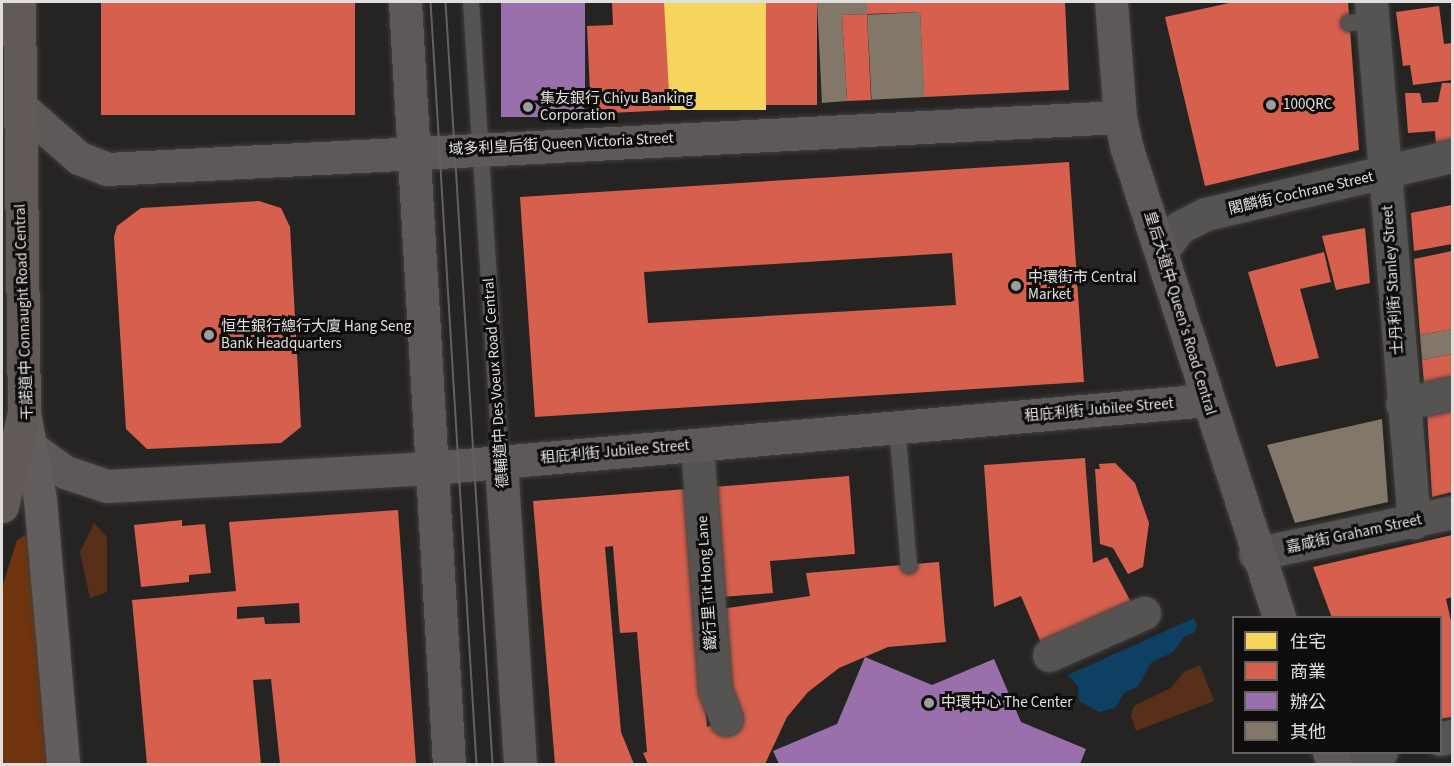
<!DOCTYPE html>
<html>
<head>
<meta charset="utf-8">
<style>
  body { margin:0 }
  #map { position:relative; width:1454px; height:766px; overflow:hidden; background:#262422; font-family:"Source Sans 3","Noto Sans TC",sans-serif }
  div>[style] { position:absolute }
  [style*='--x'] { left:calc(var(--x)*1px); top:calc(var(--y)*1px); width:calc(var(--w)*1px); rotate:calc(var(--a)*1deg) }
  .green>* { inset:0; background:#582f18 }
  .forest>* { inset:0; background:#70340e }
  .water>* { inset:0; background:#0e4064 }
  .homes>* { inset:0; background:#f6d55c; transform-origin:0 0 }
  .shops>* { inset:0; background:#d6604d; transform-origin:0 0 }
  .offices>* { inset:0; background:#9970ab; transform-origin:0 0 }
  .building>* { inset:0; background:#83776a; transform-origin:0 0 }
  .roads { filter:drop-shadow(0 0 2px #413f3e) drop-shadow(0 0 2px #413f3e) }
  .lane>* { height:16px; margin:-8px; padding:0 8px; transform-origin:8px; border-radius:8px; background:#565453 }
  .street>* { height:33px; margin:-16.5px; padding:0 16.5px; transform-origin:16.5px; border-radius:16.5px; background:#565453 }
  .secondary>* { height:33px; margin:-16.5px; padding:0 16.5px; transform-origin:16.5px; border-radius:16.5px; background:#5d5958 }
  .primary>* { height:33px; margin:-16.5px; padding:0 16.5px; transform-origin:16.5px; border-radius:16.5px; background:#645d5d }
  .highway>* { height:33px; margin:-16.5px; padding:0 16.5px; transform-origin:16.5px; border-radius:16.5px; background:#625959 }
  .tram>* { height:1.5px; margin:-0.75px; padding:0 0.75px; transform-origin:0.75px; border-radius:0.75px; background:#626160 }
  .dots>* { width:16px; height:16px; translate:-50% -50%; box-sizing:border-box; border:3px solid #0e0d0c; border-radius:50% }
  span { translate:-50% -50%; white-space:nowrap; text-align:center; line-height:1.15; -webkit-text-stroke:6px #0e0d0c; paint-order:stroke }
  .poi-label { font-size:15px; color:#e1dfdd }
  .left { translate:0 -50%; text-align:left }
  .street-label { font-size:15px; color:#e1dfdd }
  .frame { position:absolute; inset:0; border:3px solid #e1dfdd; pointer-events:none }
  .legend { position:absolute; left:1232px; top:616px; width:210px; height:138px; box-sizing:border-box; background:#0e0d0c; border:2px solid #626160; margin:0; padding:8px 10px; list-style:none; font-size:18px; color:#e1dfdd }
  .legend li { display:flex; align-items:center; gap:12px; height:30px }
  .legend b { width:30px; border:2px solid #626160 }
</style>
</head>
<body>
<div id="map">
  <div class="green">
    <div style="clip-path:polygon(94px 523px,107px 537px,107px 592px,90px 598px,80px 552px)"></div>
    <div style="clip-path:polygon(1200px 665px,1214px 701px,1136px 731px,1131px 715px,1134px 706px,1171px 688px,1184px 672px)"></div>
  </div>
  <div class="forest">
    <div style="clip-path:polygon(25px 535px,33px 537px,49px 764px,2px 764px,2px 588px,17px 540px)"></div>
  </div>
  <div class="water">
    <div style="clip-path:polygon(1194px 618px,1197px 626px,1194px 633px,1185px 636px,1173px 652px,1151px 663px,1138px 686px,1124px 693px,1115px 708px,1099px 712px,1079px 701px,1078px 686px,1068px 675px)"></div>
  </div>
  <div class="homes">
    <div style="left:664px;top:2px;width:102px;height:108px"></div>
  </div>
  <div class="shops">
    <div style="left:101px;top:2px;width:254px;height:113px"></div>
    <div style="clip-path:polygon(612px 2px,664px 2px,670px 110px,591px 114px,587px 26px,613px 25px)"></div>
    <div style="left:766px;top:2px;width:51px;height:103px"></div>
    <div style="clip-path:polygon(867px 2px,1065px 2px,1069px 90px,924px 97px,920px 12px,867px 14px,871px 100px,847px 101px,842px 15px,867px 14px)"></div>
    <div style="clip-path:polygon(1234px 2px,1348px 2px,1359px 150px,1205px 186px,1165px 17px)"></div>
    <div style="clip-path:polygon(1439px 6px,1444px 44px,1452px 43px,1452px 80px,1413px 85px,1410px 65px,1403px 66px,1396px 12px)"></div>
    <div style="clip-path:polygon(1442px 83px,1452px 83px,1452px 144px,1436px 145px,1435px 131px,1408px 133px,1405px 93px,1420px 93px,1422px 103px,1438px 102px)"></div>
    <div style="clip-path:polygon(evenodd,1069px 162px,1084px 382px,535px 417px,520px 197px,1069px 162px,952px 253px,956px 305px,648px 323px,644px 272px,952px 253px)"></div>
    <div style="clip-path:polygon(259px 201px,281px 208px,290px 227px,301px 427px,281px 443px,147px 449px,126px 429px,114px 237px,117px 226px,141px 208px)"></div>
    <div style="clip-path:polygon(1452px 205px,1452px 244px,1414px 251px,1411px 213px)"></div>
    <div style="clip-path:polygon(1365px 228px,1370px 283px,1336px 290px,1322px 236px)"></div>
    <div style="clip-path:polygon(1452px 251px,1452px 329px,1420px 335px,1414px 259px)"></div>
    <div style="clip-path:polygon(1324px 252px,1331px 282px,1300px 289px,1319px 358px,1276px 367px,1248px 272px)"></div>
    <div style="clip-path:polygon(1452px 354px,1452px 379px,1424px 384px,1422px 360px)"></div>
    <div style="clip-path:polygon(1452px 407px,1452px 492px,1432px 497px,1427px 413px)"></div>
    <div style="clip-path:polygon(1085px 458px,1093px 563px,1107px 557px,1132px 604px,1041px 643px,1021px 596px,994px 607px,984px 465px)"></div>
    <div style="clip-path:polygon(1115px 463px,1135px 483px,1149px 523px,1143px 567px,1128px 574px,1113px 548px,1100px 544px,1095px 469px,1100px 469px,1099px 464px)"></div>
    <div style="clip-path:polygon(849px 476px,855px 554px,770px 561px,773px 593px,721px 597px,713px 487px)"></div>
    <div style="clip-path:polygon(687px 489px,707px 727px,726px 719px,721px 609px,810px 596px,806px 573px,939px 562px,946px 642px,888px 647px,839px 668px,808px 692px,787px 717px,765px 764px,648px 764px,643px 753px,647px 752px,637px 632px,620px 633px,613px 546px,605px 547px,621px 732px,634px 764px,555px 764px,533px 501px)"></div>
    <div style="clip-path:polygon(evenodd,398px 510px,416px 764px,280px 764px,271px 679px,253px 680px,261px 764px,147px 764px,132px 600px,236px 591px,229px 522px,398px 510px,299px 603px,300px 623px,265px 624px,264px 617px,237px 619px,237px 607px,299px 603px)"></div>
    <div style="clip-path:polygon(182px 520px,182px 526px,205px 524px,211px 573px,189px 575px,189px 582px,141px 587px,134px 525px)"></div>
    <div style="clip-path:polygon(1452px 535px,1452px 597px,1446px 599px,1452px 625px,1452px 717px,1440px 719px,1440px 618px,1332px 618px,1313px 567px)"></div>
  </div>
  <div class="offices">
    <div style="left:501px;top:2px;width:84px;height:115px"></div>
    <div style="clip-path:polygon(865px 657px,932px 685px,994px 659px,1021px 722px,1086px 749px,1080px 764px,779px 764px,773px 751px,837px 724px)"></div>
  </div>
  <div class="building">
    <div style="clip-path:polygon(817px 2px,867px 2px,867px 14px,842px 15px,847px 101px,822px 103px)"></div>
    <div style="left:920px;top:12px;width:85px;height:53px;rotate:87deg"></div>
    <div style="clip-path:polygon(1452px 329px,1452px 354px,1422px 360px,1420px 335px)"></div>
    <div style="clip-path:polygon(1382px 419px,1388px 502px,1295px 523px,1267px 445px)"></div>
  </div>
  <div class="roads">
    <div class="lane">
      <div style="--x:471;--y:2;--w:461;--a:86.3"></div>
      <div style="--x:1349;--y:23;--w:23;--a:-5"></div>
      <div style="--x:897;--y:426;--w:140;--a:85.1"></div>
    </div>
    <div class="street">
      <div style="--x:1371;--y:2;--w:522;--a:85.27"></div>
      <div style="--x:1162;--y:250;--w:29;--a:-52"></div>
      <div style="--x:1180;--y:227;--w:29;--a:-27"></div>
      <div style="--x:1206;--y:214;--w:253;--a:-13.3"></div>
      <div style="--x:1402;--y:404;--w:51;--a:-12.4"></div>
      <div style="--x:697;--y:445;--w:246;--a:85.8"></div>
      <div style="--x:715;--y:690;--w:31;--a:69"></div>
      <div style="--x:1255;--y:554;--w:201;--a:-12"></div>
      <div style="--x:1049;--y:655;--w:104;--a:-23.9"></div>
      <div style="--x:1440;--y:739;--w:12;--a:-14"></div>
      <div style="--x:1333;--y:763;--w:49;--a:-12.9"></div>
    </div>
    <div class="secondary">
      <div style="--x:405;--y:2;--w:763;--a:86.7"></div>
      <div style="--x:1111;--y:2;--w:115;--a:85.5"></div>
      <div style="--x:1120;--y:117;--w:33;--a:78"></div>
      <div style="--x:1127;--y:149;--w:493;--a:72"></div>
      <div style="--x:22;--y:108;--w:76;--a:41.3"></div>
      <div style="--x:79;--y:158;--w:30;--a:21"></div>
      <div style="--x:107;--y:169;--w:1014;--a:-2.94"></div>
      <div style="--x:32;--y:448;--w:41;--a:36"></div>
      <div style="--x:65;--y:472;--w:44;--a:18.4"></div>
      <div style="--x:107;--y:486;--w:324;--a:-3.2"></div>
      <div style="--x:431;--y:468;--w:780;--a:-5"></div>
      <div style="--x:501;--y:462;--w:303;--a:86.4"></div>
      <div style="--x:1329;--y:752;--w:13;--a:67"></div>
    </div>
    <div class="primary">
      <div style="--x:24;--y:413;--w:87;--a:79.5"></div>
      <div style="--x:40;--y:499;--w:266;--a:85"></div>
    </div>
    <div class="highway">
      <div style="--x:2;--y:506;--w:96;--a:-76.7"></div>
      <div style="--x:24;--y:413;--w:411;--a:-90.7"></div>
    </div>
  </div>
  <div class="tram">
    <div style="--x:431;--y:2;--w:763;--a:86.55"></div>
    <div style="--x:446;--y:2;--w:763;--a:86.47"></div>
  </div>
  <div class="dots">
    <div style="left:1271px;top:105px;background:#a09e9c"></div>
    <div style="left:528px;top:107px;background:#a09e9c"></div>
    <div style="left:1016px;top:286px;background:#a09e9c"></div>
    <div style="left:209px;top:335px;background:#a09e9c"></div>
    <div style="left:929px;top:703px;background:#a09e9c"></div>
  </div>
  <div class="poi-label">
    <span class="left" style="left:540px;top:107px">集友銀行 Chiyu Banking<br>Corporation</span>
    <span class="left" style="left:1283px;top:105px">100QRC</span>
    <span class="left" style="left:1028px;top:286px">中環街市 Central<br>Market</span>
    <span class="left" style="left:221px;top:335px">恒生銀行總行大廈 Hang Seng<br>Bank Headquarters</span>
    <span class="left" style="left:941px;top:703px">中環中心 The Center</span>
  </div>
  <div class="street-label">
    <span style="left:561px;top:144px;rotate:-3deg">域多利皇后街 Queen Victoria Street</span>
    <span style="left:1301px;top:193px;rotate:-13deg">閣麟街 Cochrane Street</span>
    <span style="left:1393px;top:280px;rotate:-94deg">士丹利街 Stanley Street</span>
    <span style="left:24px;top:312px;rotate:-92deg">干諾道中 Connaught Road Central</span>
    <span style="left:1180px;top:313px;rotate:73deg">皇后大道中 Queen's Road Central</span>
    <span style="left:496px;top:383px;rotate:-94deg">德輔道中 Des Voeux Road Central</span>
    <span style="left:1099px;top:410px;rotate:-5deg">租庇利街 Jubilee Street</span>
    <span style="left:615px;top:452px;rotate:-5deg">租庇利街 Jubilee Street</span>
    <span style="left:1354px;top:534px;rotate:-12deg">嘉咸街 Graham Street</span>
    <span style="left:707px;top:583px;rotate:-94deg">鐵行里 Tit Hong Lane</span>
  </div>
  <div class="frame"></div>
  <ul class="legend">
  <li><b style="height:16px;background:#f6d55c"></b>住宅</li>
  <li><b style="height:16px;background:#d6604d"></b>商業</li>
  <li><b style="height:16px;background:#9970ab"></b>辦公</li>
  <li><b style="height:16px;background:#83776a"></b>其他</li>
  </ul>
</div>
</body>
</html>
